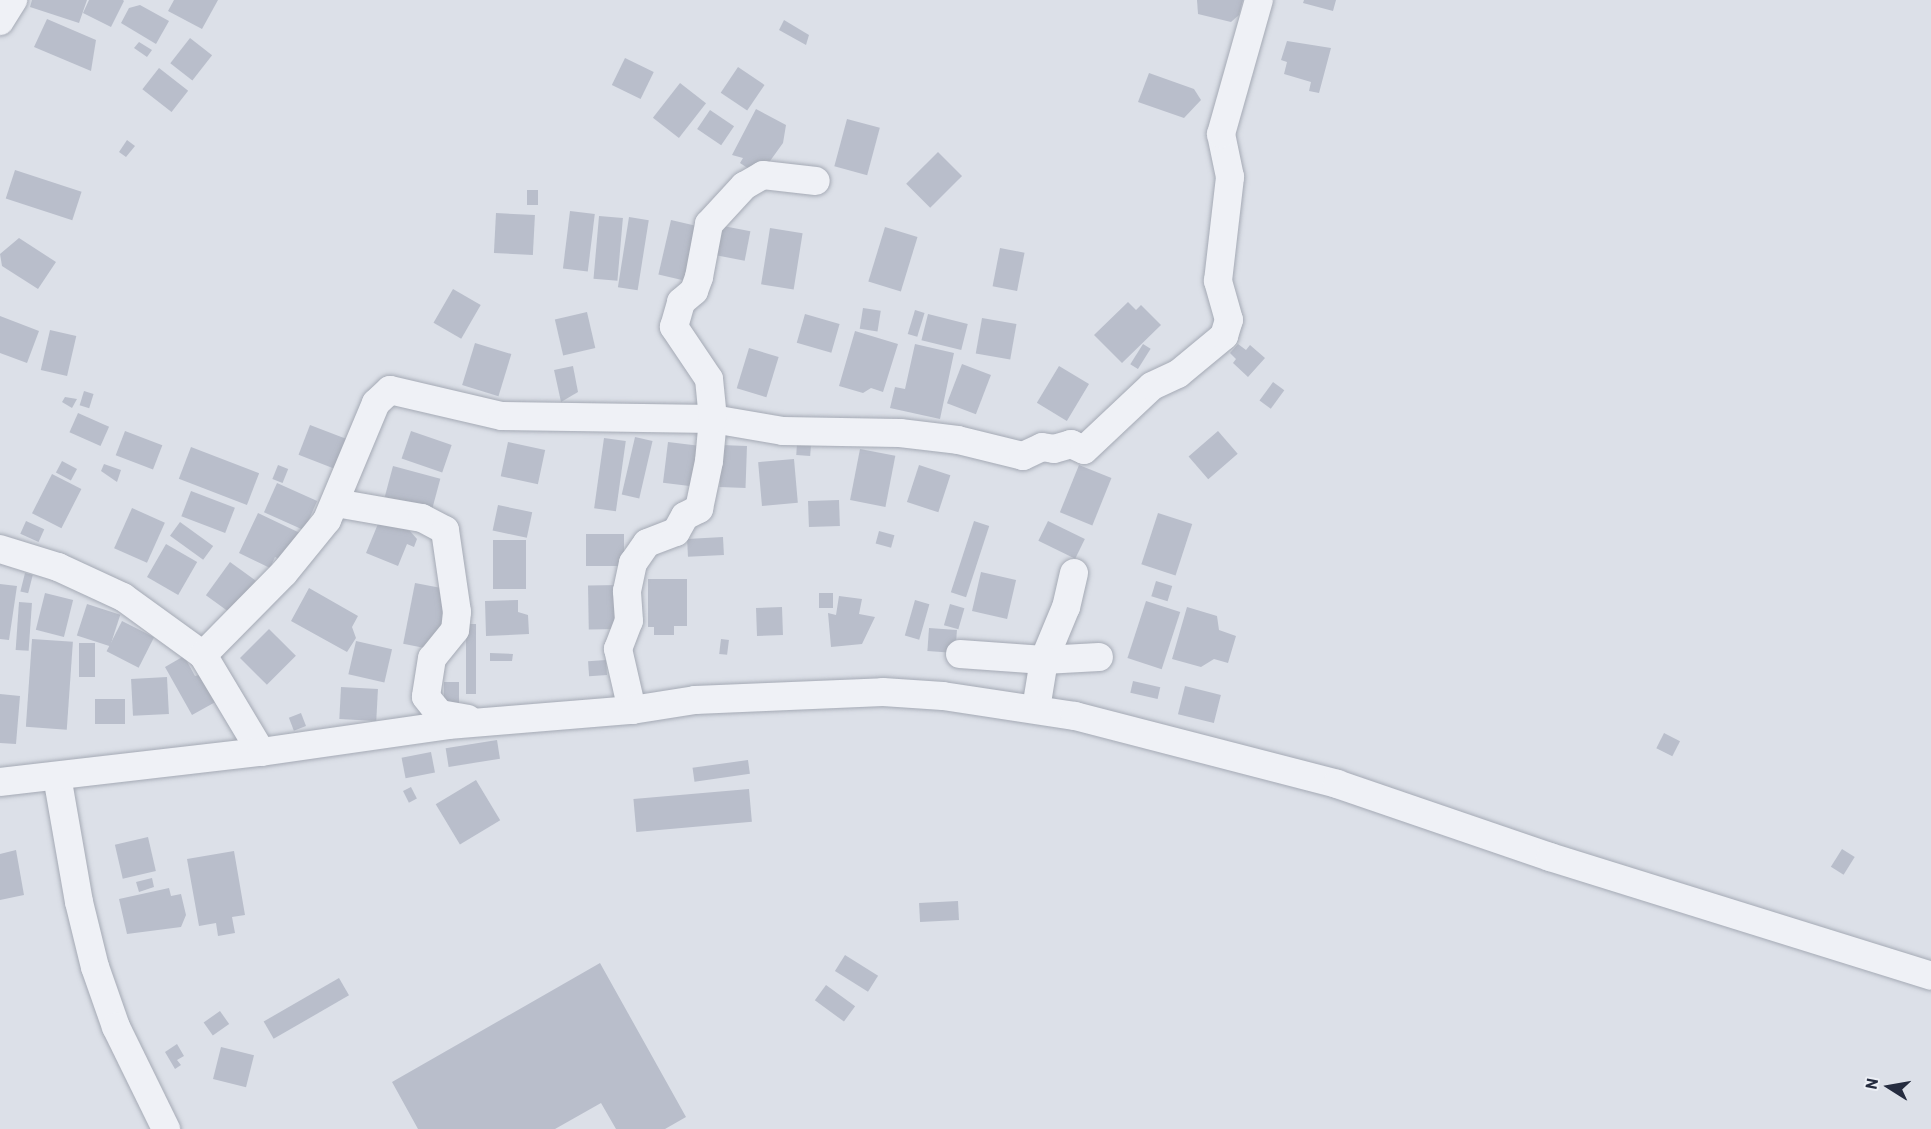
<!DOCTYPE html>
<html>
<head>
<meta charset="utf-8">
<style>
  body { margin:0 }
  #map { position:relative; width:1931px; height:1129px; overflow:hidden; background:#dce0e8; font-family:Barlow,sans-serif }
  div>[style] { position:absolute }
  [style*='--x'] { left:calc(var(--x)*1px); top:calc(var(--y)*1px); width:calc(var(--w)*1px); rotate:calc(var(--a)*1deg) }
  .building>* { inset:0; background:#b9becb; transform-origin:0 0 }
  .roads { filter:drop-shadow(0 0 2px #a5aab5) drop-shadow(0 0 2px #a5aab5) }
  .minor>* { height:28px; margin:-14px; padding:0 14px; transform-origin:14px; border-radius:14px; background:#eff1f6 }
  span { translate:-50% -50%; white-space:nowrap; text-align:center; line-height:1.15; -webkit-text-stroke:4.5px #eceff5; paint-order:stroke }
  .north { position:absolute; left:1859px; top:1057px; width:60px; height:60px; -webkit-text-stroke:4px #eceff5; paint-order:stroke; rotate:281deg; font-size:16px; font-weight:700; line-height:24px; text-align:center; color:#252c3f }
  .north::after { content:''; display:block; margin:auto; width:21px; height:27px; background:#252c3f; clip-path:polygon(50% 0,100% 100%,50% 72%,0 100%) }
</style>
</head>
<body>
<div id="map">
  <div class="building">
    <div style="clip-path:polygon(32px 0,87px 0,79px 23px,30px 7px)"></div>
    <div style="clip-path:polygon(89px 0,123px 0,124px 1px,111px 27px,83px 13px)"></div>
    <div style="clip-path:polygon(174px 0,218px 0,202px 29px,168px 11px)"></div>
    <div style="clip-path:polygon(1197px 0,1243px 0,1239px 15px,1231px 22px,1198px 14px)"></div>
    <div style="clip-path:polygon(1304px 0,1336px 0,1333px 11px,1303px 3px)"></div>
    <div style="clip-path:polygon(140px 5px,169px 21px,156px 44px,121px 23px,129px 8px)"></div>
    <div style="clip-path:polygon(47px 19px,96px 40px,91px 71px,34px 47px)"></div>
    <div style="clip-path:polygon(784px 20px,809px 35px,806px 45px,779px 30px)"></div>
    <div style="left:190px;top:38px;width:28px;height:32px;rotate:38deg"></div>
    <div style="clip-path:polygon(1287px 41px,1331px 48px,1319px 93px,1309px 91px,1311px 82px,1284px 74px,1287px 62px,1281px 60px)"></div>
    <div style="clip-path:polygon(139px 42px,152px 50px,147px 57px,134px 48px)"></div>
    <div style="left:625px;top:58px;width:32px;height:30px;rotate:26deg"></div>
    <div style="left:738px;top:67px;width:32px;height:31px;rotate:34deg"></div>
    <div style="left:159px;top:68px;width:37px;height:27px;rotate:38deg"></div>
    <div style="clip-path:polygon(1149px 73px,1194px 89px,1201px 100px,1184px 118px,1138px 102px)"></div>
    <div style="left:680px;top:83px;width:33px;height:44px;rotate:38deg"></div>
    <div style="clip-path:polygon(756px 109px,786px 125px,783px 143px,765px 168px,752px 171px,740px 163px,743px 158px,732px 155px)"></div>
    <div style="left:710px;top:110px;width:29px;height:23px;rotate:34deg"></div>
    <div style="left:847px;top:119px;width:34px;height:49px;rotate:15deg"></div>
    <div style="clip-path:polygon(127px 140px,135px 146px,126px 157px,119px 152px)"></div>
    <div style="left:938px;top:152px;width:34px;height:45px;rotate:45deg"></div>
    <div style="left:15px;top:170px;width:70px;height:30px;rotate:18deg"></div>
    <div style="left:527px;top:190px;width:11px;height:15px"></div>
    <div style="left:570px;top:211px;width:25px;height:58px;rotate:7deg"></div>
    <div style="left:496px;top:213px;width:39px;height:40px;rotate:3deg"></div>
    <div style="left:599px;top:216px;width:24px;height:63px;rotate:5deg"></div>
    <div style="left:629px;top:217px;width:20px;height:71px;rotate:9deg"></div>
    <div style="left:671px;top:220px;width:32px;height:56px;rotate:13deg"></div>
    <div style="left:718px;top:225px;width:33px;height:30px;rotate:11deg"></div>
    <div style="left:885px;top:227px;width:34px;height:57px;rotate:17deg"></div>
    <div style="left:770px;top:228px;width:33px;height:57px;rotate:9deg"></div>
    <div style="clip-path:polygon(19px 238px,56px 262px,38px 289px,2px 266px,0 254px)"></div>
    <div style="left:1000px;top:248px;width:25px;height:39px;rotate:11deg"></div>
    <div style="left:453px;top:289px;width:32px;height:39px;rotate:30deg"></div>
    <div style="clip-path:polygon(1128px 302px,1136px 310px,1141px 305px,1161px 325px,1122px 363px,1094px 335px)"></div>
    <div style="left:863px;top:308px;width:18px;height:21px;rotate:9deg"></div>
    <div style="left:915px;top:310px;width:10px;height:25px;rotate:17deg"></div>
    <div style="left:587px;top:312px;width:37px;height:33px;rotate:77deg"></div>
    <div style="left:805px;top:314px;width:36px;height:30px;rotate:16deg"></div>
    <div style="left:928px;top:314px;width:41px;height:27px;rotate:14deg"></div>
    <div style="clip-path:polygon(0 316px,39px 331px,27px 363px,0 353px)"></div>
    <div style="left:982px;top:318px;width:35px;height:36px;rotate:10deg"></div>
    <div style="left:50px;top:330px;width:27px;height:41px;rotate:13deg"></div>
    <div style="clip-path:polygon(855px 331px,898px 344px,883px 392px,871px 388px,863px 393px,839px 386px)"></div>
    <div style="left:475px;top:343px;width:38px;height:44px;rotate:17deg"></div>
    <div style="clip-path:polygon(915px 344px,954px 353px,940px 419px,890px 408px,895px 387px,905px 389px)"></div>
    <div style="left:1143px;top:344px;width:9px;height:24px;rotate:32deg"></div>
    <div style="clip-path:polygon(1238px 344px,1246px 350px,1250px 345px,1265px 358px,1248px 377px,1233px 363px,1236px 359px,1230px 353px)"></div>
    <div style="left:749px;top:348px;width:31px;height:42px;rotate:17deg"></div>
    <div style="left:962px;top:364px;width:31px;height:42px;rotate:21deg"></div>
    <div style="clip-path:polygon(573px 366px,578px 392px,561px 402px,554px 370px)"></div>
    <div style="left:1059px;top:366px;width:35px;height:43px;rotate:31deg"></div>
    <div style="left:1273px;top:382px;width:14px;height:23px;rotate:36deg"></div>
    <div style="left:84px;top:391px;width:10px;height:15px;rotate:17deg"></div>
    <div style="clip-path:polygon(65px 397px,77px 399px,72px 408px,62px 402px)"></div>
    <div style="left:78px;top:413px;width:34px;height:21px;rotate:24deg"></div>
    <div style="left:310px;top:425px;width:42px;height:32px;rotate:21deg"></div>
    <div style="left:125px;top:431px;width:40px;height:26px;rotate:21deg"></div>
    <div style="left:411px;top:431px;width:43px;height:29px;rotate:19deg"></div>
    <div style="left:1218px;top:431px;width:30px;height:39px;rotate:49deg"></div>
    <div style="left:635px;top:437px;width:18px;height:59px;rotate:13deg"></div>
    <div style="left:604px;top:438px;width:22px;height:71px;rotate:8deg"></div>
    <div style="left:508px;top:442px;width:38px;height:35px;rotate:12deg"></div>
    <div style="left:668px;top:442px;width:35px;height:41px;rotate:7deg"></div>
    <div style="left:797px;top:444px;width:14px;height:11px;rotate:4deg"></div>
    <div style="left:721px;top:445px;width:26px;height:42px;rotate:2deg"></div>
    <div style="left:191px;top:447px;width:73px;height:34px;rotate:21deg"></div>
    <div style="left:860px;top:449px;width:36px;height:52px;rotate:11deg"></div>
    <div style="left:794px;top:459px;width:44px;height:36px;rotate:85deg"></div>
    <div style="left:62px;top:461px;width:17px;height:13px;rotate:28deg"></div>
    <div style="clip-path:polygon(104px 464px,121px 470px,117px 482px,101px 471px)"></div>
    <div style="left:278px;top:465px;width:11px;height:15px;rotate:22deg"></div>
    <div style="left:919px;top:465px;width:33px;height:39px;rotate:18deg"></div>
    <div style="left:1079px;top:465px;width:35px;height:51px;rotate:22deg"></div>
    <div style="left:393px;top:466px;width:49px;height:32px;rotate:15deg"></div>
    <div style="left:52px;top:474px;width:33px;height:44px;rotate:27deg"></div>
    <div style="left:277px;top:483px;width:44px;height:32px;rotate:24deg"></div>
    <div style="left:191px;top:491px;width:47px;height:27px;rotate:21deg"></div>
    <div style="left:839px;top:500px;width:26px;height:31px;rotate:88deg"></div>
    <div style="left:498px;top:505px;width:35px;height:26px;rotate:12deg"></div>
    <div style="left:132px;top:508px;width:36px;height:44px;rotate:24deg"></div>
    <div style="clip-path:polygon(258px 513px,302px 534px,288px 563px,275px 557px,270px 568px,239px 553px)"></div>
    <div style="left:1158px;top:513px;width:36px;height:54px;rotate:18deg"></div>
    <div style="clip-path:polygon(380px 519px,410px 531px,417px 539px,414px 547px,407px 544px,398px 566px,366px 553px)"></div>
    <div style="left:26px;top:521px;width:20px;height:14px;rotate:24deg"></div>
    <div style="left:974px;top:521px;width:16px;height:75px;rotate:18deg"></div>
    <div style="left:1048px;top:521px;width:41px;height:22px;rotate:26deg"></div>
    <div style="left:180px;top:522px;width:41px;height:17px;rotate:36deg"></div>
    <div style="left:879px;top:531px;width:16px;height:13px;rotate:15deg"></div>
    <div style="left:624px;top:534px;width:32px;height:38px;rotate:90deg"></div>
    <div style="left:723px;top:537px;width:18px;height:36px;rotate:87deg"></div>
    <div style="left:526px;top:540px;width:49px;height:33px;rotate:90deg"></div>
    <div style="left:166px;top:544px;width:36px;height:38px;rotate:30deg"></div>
    <div style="left:230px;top:562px;width:32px;height:41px;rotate:36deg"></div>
    <div style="left:981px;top:572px;width:36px;height:40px;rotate:13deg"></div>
    <div style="left:25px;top:573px;width:8px;height:19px;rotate:14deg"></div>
    <div style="clip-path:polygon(648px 579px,687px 579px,687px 626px,674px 626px,674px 635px,654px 635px,654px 627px,648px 627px)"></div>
    <div style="left:1156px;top:581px;width:17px;height:16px;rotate:17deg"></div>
    <div style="left:415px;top:583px;width:36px;height:62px;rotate:11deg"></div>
    <div style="clip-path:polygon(0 584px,17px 586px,9px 640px,0 639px)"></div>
    <div style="left:620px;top:585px;width:44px;height:32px;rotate:89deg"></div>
    <div style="clip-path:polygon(309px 588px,358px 616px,352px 627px,356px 638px,347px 652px,291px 621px)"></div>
    <div style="left:45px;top:593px;width:29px;height:38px;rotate:14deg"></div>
    <div style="left:819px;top:593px;width:14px;height:15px"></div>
    <div style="clip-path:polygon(839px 596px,862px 599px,859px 614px,875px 617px,862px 644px,831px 647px,828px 613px,836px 615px)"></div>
    <div style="clip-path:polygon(518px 600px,518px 612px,528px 615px,529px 634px,486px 636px,485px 601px)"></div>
    <div style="left:915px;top:600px;width:15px;height:37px;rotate:16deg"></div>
    <div style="left:1146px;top:601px;width:36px;height:60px;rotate:18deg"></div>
    <div style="left:19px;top:602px;width:13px;height:48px;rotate:4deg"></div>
    <div style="left:87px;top:604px;width:35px;height:33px;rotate:18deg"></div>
    <div style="left:950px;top:604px;width:15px;height:22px;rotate:16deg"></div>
    <div style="left:782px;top:607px;width:28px;height:26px;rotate:88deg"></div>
    <div style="clip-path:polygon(1187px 607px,1217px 616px,1219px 630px,1236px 636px,1228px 663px,1214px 659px,1201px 667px,1172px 659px)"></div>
    <div style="left:122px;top:621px;width:36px;height:34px;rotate:27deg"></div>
    <div style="left:466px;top:624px;width:10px;height:70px"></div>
    <div style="left:929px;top:628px;width:28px;height:23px;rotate:4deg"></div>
    <div style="left:269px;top:629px;width:38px;height:41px;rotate:45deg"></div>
    <div style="left:32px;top:639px;width:41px;height:88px;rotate:4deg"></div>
    <div style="left:721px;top:639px;width:8px;height:15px;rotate:7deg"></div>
    <div style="left:356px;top:641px;width:37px;height:34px;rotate:13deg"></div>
    <div style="left:79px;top:643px;width:16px;height:34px"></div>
    <div style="clip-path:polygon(490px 653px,513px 654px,512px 661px,490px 661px)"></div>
    <div style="clip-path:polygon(184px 656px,195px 676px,204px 674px,219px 700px,192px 715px,165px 667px)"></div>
    <div style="left:606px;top:660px;width:15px;height:18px;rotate:86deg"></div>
    <div style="left:167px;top:677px;width:37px;height:36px;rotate:87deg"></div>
    <div style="left:1133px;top:681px;width:28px;height:12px;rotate:13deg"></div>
    <div style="left:444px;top:682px;width:15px;height:22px"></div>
    <div style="left:1185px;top:686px;width:37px;height:29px;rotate:14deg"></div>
    <div style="left:341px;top:687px;width:37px;height:32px;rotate:3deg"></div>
    <div style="clip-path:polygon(0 694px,20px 696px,16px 744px,0 743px)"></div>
    <div style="left:95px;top:699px;width:30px;height:25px"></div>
    <div style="left:301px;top:713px;width:14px;height:13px;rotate:69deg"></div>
    <div style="left:1664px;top:733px;width:18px;height:17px;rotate:27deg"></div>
    <div style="left:497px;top:740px;width:19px;height:52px;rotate:81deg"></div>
    <div style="left:431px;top:752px;width:21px;height:30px;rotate:79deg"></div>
    <div style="left:748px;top:760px;width:14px;height:56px;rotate:82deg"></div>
    <div style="left:476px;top:780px;width:47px;height:47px;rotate:59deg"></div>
    <div style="left:411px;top:787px;width:13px;height:9px;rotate:63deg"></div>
    <div style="left:749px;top:789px;width:33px;height:116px;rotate:85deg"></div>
    <div style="left:148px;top:837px;width:35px;height:34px;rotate:77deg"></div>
    <div style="left:1842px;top:849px;width:15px;height:21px;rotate:32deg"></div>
    <div style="clip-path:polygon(16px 850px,24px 895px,0 900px,0 854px)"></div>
    <div style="clip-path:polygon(234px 851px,245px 915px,232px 917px,235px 933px,218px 936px,216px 923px,199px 926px,187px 859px)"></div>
    <div style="clip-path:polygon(152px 878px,154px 887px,139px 892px,136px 882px)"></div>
    <div style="clip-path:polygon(169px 888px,171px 896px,181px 894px,186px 915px,181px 927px,127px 934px,119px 899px)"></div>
    <div style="left:958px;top:901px;width:19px;height:39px;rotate:87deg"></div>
    <div style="left:845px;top:955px;width:39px;height:19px;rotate:32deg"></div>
    <div style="clip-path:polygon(600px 963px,686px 1117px,665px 1129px,616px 1129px,601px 1103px,555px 1129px,418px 1129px,392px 1082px)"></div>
    <div style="left:339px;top:978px;width:20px;height:87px;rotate:60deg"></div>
    <div style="left:826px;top:985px;width:36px;height:19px;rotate:36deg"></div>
    <div style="left:220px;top:1011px;width:16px;height:20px;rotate:55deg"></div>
    <div style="clip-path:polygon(177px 1044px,184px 1056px,177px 1060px,181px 1065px,175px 1069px,165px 1052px)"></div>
    <div style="left:221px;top:1047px;width:34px;height:33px;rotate:14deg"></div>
  </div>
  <div class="roads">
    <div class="minor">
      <div style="--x:0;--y:21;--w:25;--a:-58"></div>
      <div style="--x:336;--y:503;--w:87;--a:9.9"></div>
      <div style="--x:422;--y:518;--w:26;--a:28"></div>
      <div style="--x:445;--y:530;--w:83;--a:81.7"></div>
      <div style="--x:457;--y:612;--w:18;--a:96"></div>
      <div style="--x:455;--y:630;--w:36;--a:129"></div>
      <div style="--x:432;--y:658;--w:39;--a:99"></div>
      <div style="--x:426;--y:697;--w:22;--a:51"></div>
      <div style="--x:440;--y:714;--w:28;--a:10"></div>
      <div style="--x:0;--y:549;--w:61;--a:17.2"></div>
      <div style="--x:58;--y:567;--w:72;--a:24.8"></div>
      <div style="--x:123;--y:597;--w:99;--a:35.9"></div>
      <div style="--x:203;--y:655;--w:113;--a:59.1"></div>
      <div style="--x:1074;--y:573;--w:35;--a:103"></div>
      <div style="--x:1066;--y:607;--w:57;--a:112.5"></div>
      <div style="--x:1044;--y:660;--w:55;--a:-3.1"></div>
      <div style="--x:960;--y:654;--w:84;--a:4.1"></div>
      <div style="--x:1044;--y:660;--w:50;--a:99.3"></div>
      <div style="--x:203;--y:655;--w:115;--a:-45.4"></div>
      <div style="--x:284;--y:573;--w:68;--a:-50.9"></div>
      <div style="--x:327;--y:520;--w:127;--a:-67.3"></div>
      <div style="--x:376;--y:403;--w:19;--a:-43"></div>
      <div style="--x:390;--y:390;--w:115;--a:13.1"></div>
      <div style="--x:502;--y:416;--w:211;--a:0.8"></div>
      <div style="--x:713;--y:419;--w:71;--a:9.7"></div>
      <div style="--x:783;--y:431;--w:117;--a:1"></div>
      <div style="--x:900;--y:433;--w:58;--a:6.9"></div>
      <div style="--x:958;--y:440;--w:67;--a:13.8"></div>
      <div style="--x:1023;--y:456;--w:21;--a:-25"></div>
      <div style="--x:1042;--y:447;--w:12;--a:9"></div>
      <div style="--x:1054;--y:449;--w:18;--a:-16"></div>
      <div style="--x:1071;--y:444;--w:14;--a:25"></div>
      <div style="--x:1084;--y:450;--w:93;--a:-43.3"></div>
      <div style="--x:1152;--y:386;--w:29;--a:-25"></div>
      <div style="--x:1178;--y:374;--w:60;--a:-39.6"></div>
      <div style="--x:1224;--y:336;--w:17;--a:-73"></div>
      <div style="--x:1229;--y:320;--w:41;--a:-105.8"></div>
      <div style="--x:1218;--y:281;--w:105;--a:-83.4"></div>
      <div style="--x:1230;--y:177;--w:44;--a:-101.8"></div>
      <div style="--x:1221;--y:134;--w:139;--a:-74.2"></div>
      <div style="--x:632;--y:710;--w:63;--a:-102.9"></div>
      <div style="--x:618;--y:649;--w:30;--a:-69"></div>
      <div style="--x:629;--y:621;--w:30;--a:-94"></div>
      <div style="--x:627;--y:591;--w:29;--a:-78"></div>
      <div style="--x:633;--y:563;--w:24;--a:-55"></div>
      <div style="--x:647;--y:543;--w:31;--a:-21"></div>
      <div style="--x:676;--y:532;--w:18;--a:-61"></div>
      <div style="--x:685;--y:516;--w:16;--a:-27"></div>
      <div style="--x:699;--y:509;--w:49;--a:-78.2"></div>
      <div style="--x:709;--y:461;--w:42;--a:-84.6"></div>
      <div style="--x:713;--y:419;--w:40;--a:-95.7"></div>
      <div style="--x:709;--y:379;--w:63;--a:-123.9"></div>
      <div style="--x:674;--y:327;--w:26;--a:-74"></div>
      <div style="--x:681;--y:302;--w:17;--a:-40"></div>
      <div style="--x:694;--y:291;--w:15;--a:-70"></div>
      <div style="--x:699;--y:277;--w:54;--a:-79.3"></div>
      <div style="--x:709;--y:224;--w:52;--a:-47.4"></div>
      <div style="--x:744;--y:186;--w:22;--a:-30"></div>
      <div style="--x:763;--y:175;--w:53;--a:6.5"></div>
      <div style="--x:57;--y:776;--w:128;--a:80.1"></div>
      <div style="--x:79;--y:902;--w:67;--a:76.2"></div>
      <div style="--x:95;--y:967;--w:64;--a:70.7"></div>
      <div style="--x:116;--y:1027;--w:114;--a:63.9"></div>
      <div style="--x:0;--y:782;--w:263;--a:-6.6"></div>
      <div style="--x:261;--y:752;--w:189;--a:-8.2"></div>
      <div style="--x:448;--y:725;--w:185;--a:-4.7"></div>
      <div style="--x:632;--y:710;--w:64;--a:-9"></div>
      <div style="--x:695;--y:700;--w:188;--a:-2.4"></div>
      <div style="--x:883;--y:692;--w:60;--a:3.8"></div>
      <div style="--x:943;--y:696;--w:134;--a:8.6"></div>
      <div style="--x:1075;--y:716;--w:271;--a:14.5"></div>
      <div style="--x:1337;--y:784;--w:225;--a:18.9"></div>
      <div style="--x:1550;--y:857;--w:399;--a:17.3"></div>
    </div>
  </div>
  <div class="north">N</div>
</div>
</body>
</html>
